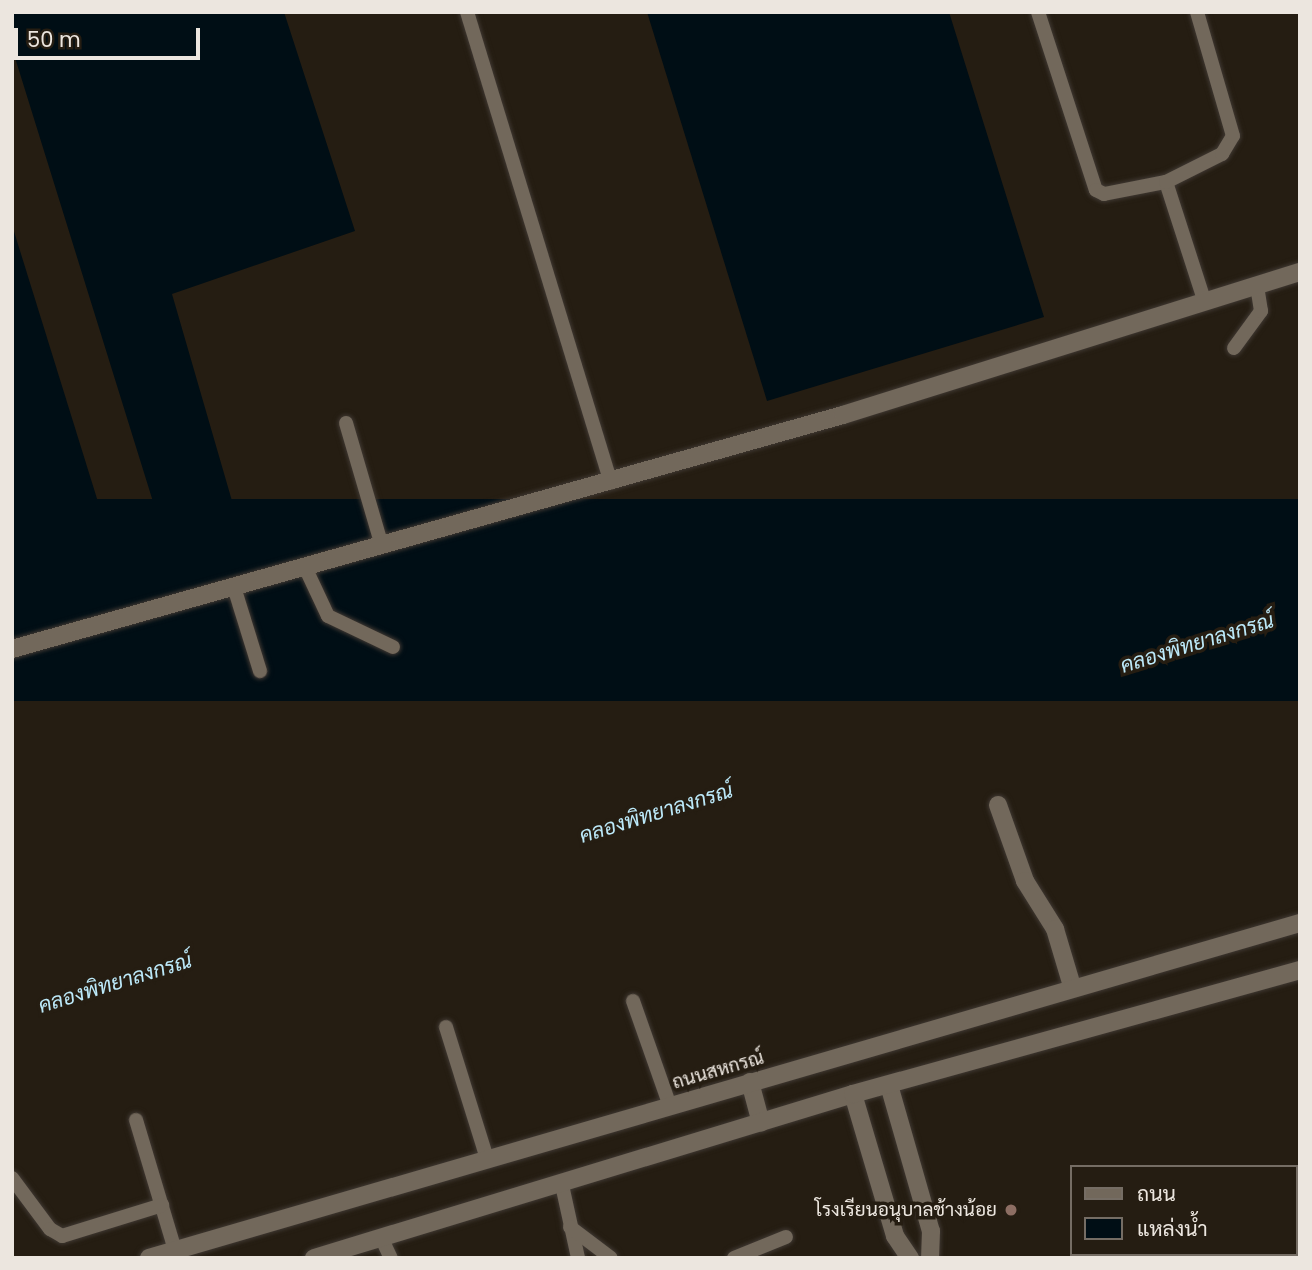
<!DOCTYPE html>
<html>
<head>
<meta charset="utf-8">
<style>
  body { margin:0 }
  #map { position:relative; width:1312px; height:1270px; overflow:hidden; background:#251d12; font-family:Poppins,Sarabun,sans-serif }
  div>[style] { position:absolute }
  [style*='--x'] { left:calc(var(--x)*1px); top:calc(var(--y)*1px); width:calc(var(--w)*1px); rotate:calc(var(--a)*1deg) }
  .water>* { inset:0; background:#000e15; transform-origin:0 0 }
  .roads { filter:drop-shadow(0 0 2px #3f3832) drop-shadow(0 0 2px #3f3832) }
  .lane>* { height:14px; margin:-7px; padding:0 7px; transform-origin:7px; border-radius:7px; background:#72685b }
  .street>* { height:18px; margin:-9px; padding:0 9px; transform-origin:9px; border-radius:9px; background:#72685b }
  .secondary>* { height:18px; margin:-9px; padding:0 9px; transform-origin:9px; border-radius:9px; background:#72685b }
  .dots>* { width:19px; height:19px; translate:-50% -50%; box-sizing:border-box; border:4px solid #251d12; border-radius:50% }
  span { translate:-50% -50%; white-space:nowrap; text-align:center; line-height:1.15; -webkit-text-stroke:7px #251d12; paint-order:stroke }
  .street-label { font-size:19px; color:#ece6df }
  .poi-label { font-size:19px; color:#ece6df }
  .right { translate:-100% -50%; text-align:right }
  .water-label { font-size:21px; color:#bce9f9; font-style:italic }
  .frame { position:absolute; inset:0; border:14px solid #ece6df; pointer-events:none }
  .legend { position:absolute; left:1070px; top:1165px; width:228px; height:91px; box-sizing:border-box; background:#251d12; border:2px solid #756d64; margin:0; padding:9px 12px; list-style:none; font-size:21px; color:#ece6df }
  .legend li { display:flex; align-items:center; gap:14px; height:35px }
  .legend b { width:35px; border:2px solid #756d64 }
  .scale { position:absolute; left:14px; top:28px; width:186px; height:32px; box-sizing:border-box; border:4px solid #ece6df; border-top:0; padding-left:9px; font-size:21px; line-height:24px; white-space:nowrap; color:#ece6df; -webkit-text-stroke:5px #251d12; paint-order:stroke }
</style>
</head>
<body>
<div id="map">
  <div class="water">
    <div style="clip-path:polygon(12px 12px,284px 12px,355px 231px,172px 294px,239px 525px,173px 566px,12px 48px)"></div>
    <div style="clip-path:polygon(647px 12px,949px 12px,1044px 317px,767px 401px)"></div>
    <div style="clip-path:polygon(12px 225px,112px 547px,12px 578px)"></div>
    <div style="left:1300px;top:499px;width:202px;height:1348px;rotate:90deg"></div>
  </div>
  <div class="roads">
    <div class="lane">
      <div style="--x:467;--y:12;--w:492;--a:73"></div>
      <div style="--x:1038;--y:12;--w:187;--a:72"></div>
      <div style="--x:1096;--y:190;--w:9;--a:27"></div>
      <div style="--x:1104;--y:194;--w:63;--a:-11"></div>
      <div style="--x:1166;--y:182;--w:127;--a:72.1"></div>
      <div style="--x:1166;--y:182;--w:63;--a:-26.6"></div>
      <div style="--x:1222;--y:154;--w:21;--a:-59"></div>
      <div style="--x:1233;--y:136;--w:129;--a:-106.2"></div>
      <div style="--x:1234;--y:348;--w:46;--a:-53.9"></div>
      <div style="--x:1261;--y:311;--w:26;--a:-99"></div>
      <div style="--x:346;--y:423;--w:128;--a:73.7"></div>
      <div style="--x:305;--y:567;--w:54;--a:64.9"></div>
      <div style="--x:328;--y:616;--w:72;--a:25.5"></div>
      <div style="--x:234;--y:587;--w:88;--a:72.8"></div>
      <div style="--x:633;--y:1001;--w:111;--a:70.6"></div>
      <div style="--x:446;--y:1027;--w:138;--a:72.7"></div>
      <div style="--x:136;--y:1120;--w:136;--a:73.3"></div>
      <div style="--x:12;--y:1178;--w:64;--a:53.3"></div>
      <div style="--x:50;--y:1229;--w:14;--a:30"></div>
      <div style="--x:62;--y:1236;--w:105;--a:-17.2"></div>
      <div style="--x:562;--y:1185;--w:75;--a:77.6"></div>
      <div style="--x:570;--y:1227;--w:51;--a:37.1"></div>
      <div style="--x:381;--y:1237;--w:23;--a:65"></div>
      <div style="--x:734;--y:1258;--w:56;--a:-22"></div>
    </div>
    <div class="street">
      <div style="--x:12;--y:649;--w:863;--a:-15.73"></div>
      <div style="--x:843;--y:415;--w:479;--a:-17.4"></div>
      <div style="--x:998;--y:805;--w:81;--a:70.4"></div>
      <div style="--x:1025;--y:881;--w:57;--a:58"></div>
      <div style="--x:1055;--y:929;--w:59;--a:73.4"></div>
      <div style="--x:889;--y:1085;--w:152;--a:74"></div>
      <div style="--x:931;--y:1231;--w:27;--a:92"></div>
      <div style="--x:853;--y:1094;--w:148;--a:73.5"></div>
      <div style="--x:895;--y:1236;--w:27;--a:56"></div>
    </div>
    <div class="secondary">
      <div style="--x:750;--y:1082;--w:42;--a:75"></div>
      <div style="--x:149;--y:1258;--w:1199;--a:-16.23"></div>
      <div style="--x:314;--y:1258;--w:563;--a:-16.92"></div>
      <div style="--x:853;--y:1094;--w:464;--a:-15.5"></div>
    </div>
  </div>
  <div class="dots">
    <div style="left:1011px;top:1210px;background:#8d6e63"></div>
  </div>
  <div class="street-label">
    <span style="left:718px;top:1070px;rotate:-16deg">ถนนสหกรณ์</span>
  </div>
  <div class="poi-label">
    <span class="right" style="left:997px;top:1210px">โรงเรียนอนุบาลช้างน้อย</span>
  </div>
  <div class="water-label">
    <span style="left:1197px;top:643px;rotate:-17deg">คลองพิทยาลงกรณ์</span>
    <span style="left:656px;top:813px;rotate:-17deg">คลองพิทยาลงกรณ์</span>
    <span style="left:115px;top:983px;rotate:-17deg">คลองพิทยาลงกรณ์</span>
  </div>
  <div class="frame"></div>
  <ul class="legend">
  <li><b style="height:9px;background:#72685b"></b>ถนน</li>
  <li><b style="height:19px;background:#000e15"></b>แหล่งน้ำ</li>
  </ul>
  <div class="scale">50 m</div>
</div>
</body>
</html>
